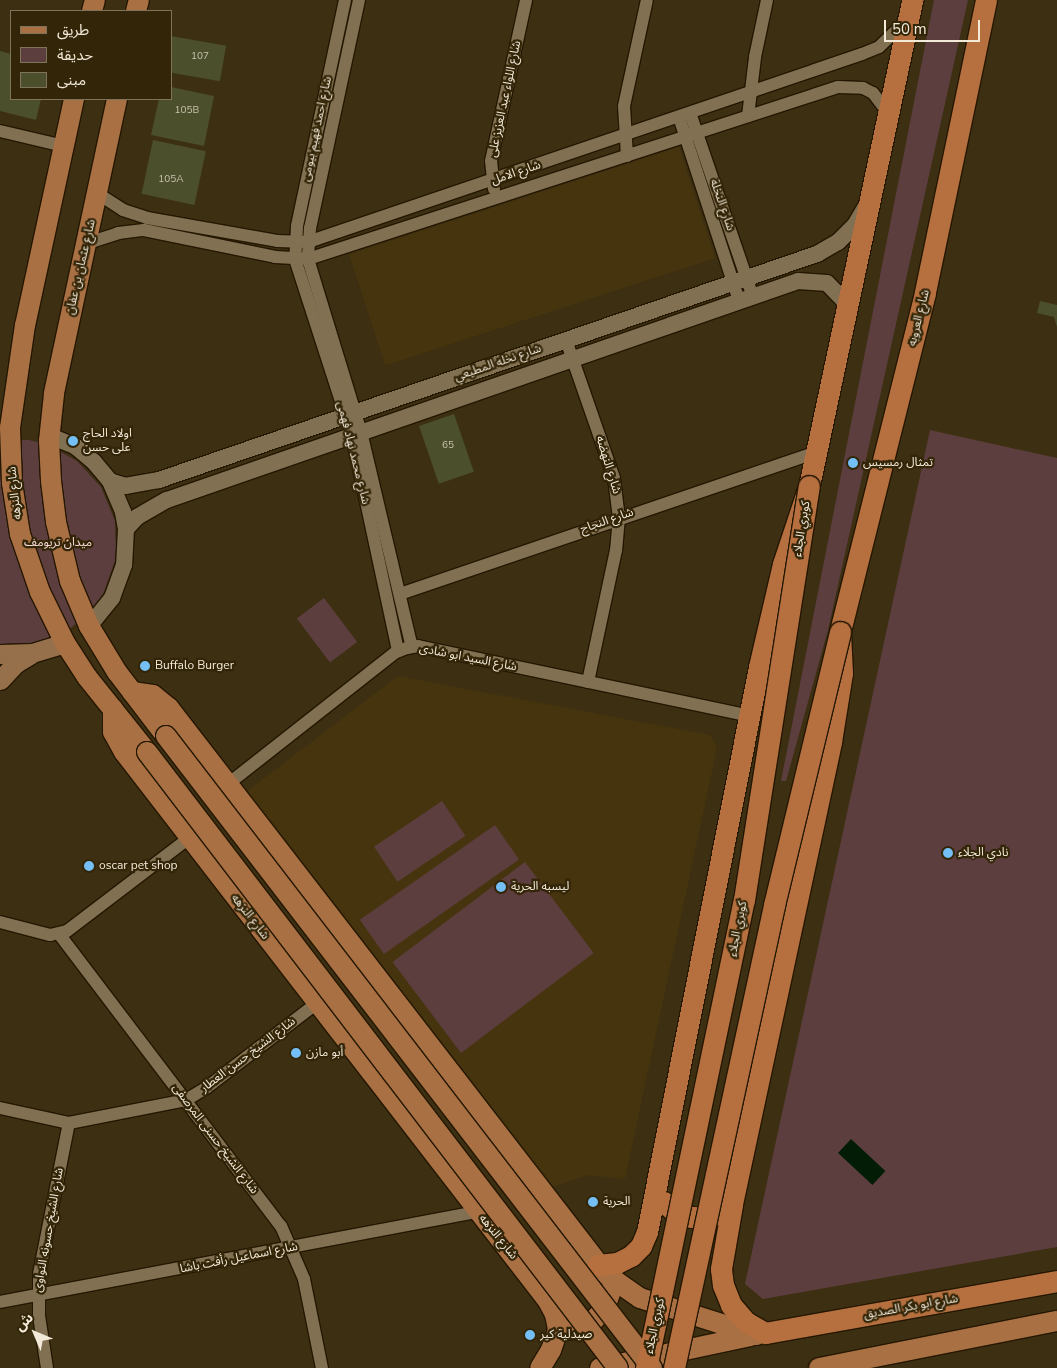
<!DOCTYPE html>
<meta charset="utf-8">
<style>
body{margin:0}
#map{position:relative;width:1057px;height:1368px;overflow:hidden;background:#3d2f12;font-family:"Nunito Sans","Noto Sans Arabic",sans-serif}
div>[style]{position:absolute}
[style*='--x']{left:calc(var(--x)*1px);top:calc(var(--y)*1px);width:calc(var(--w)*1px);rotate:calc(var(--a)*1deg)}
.built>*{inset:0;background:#45340d;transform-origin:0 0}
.green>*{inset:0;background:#5d3e3e;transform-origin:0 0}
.water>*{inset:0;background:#031c06;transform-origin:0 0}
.building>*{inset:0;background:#4b4f2c;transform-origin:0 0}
.roads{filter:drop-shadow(1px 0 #241700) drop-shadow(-1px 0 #241700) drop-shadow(0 1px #241700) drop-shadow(0 -1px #241700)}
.minor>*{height:12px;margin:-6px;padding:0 6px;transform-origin:6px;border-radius:6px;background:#817052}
.tertiary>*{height:16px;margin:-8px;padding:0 8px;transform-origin:8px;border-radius:8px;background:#817052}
.secondary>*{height:19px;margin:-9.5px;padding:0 9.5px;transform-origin:9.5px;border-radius:9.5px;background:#95704b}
.primary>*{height:20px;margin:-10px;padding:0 10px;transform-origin:10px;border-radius:10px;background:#a97044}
.trunk>*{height:21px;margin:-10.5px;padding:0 10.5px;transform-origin:10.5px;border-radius:10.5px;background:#b6703f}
.bridges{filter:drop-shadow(1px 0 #241700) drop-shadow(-1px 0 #241700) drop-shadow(0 1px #241700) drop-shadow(0 -1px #241700)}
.primary-bridge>*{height:20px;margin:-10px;padding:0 10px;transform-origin:10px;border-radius:10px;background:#a97044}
.trunk-bridge>*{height:21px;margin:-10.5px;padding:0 10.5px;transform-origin:10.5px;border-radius:10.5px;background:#b6703f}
.dots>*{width:14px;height:14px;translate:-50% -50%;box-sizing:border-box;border:2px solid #332507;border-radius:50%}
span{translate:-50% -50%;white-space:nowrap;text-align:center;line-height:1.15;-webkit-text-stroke:4.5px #332507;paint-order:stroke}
.number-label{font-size:10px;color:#c8c2ae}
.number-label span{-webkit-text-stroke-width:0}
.street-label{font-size:12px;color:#f2e9d9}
.poi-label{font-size:12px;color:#f2e9d9}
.left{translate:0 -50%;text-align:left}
.park-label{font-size:12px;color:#f9dad9}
.legend{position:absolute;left:10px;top:10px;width:162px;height:90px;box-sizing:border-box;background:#332507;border:1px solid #7f735b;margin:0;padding:6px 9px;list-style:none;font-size:15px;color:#f2e9d9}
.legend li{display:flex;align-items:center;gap:10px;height:25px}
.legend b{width:25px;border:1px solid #7f735b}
.north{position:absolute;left:10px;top:1308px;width:50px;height:50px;-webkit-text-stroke:4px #332507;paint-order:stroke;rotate:315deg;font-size:14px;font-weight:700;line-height:20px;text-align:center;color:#f2e9d9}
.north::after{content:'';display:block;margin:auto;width:18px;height:22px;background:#f2e9d9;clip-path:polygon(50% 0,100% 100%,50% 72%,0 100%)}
.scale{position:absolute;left:884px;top:20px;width:96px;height:22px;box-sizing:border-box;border:2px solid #f2e9d9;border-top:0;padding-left:6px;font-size:15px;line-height:18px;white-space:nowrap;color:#f2e9d9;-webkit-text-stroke:4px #332507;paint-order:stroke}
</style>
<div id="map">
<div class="built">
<i style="left:679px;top:147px;width:117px;height:347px;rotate:72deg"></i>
<i style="clip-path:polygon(398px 676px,710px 735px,717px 748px,625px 1179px,589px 1175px,552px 1187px,242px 795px)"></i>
</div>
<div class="green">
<i style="clip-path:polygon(934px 0,968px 0,828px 630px,786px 781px,781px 781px)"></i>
<i style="clip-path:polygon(930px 430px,1057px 458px,1057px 1247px,763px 1299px,745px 1284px)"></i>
<i style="clip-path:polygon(0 440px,29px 440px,46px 444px,77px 461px,101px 487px,115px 521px,116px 557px,104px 592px,94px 608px,66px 632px,32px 645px,0 646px)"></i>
<i style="left:324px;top:598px;width:55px;height:34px;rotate:53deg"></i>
<i style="left:442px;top:801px;width:42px;height:82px;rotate:56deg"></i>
<i style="left:495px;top:825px;width:42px;height:165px;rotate:55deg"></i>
<i style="left:525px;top:862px;width:114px;height:166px;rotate:53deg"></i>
</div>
<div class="water">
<i style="left:851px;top:1139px;width:47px;height:19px;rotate:43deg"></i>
</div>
<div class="building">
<i style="left:171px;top:36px;width:56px;height:36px;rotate:10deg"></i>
<i style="clip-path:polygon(0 51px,11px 54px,11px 99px,41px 99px,36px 120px,0 111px)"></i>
<i style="clip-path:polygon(171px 87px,214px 96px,204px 146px,151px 135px,159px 99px,171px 99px)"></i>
<i style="left:153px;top:140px;width:54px;height:55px;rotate:12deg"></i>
<i style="clip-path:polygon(1040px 301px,1057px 305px,1057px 327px,1054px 317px,1037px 313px)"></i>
<i style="left:454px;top:414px;width:61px;height:37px;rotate:71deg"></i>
</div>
<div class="roads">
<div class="minor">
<i style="--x:345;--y:0;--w:231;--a:102"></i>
<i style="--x:297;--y:226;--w:33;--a:93"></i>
<i style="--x:295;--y:259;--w:186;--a:72.1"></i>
<i style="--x:352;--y:436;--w:220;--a:77.9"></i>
<i style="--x:359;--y:0;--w:233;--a:102.1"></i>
<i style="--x:310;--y:228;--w:31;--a:94"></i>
<i style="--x:308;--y:259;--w:181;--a:73"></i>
<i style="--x:361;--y:432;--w:221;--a:76.7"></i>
<i style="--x:690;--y:113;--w:194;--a:71.1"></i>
<i style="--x:748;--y:116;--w:59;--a:-83.2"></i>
<i style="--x:755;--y:57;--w:58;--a:-78.1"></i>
<i style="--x:679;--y:117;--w:194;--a:71.9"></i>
<i style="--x:0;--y:131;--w:66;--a:13.2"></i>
<i style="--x:627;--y:156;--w:50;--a:-93.4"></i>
<i style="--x:624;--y:106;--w:108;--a:-77.8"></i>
<i style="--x:494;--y:189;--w:28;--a:-96"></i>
<i style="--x:491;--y:161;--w:165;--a:-77.7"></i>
<i style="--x:97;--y:193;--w:31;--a:33"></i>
<i style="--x:123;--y:210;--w:25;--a:18"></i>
<i style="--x:147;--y:218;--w:132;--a:10"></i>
<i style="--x:277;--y:241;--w:31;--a:2"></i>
<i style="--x:308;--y:242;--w:585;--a:-18.74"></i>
<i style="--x:862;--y:54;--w:18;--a:-22"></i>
<i style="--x:879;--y:47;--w:33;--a:-44"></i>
<i style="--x:85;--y:244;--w:35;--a:-18"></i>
<i style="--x:118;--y:233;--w:26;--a:-7"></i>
<i style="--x:144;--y:230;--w:134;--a:11.6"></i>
<i style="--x:275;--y:257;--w:33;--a:3"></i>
<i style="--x:308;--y:259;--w:557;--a:-17.98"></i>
<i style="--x:838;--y:87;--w:25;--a:2"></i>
<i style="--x:863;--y:88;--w:11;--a:27"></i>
<i style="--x:873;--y:93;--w:25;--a:53"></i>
<i style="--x:566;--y:340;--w:146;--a:70.8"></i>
<i style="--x:614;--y:478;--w:39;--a:83"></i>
<i style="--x:619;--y:517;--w:33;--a:95"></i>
<i style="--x:616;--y:550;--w:135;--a:102"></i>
<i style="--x:400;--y:594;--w:440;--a:-18.8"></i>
<i style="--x:228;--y:784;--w:214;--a:-38.2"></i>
<i style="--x:396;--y:652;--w:12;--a:-20"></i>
<i style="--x:407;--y:648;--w:11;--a:-10"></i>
<i style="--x:418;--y:646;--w:338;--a:11.9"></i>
<i style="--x:0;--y:922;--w:52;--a:14.6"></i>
<i style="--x:50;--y:935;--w:17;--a:-13"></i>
<i style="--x:67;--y:931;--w:153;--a:-37.3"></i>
<i style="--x:59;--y:934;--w:367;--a:52.8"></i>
<i style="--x:281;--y:1226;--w:58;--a:66.5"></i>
<i style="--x:304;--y:1279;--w:91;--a:78.6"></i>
<i style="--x:0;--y:1108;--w:71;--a:12.3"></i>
<i style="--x:69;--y:1123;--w:119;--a:-11.1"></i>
<i style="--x:186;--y:1100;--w:23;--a:-31"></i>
<i style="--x:206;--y:1088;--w:140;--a:-37.4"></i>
<i style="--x:0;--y:1302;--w:486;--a:-10.7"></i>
<i style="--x:47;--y:1368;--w:53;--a:-98.7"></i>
<i style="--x:39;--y:1316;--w:42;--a:-90"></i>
<i style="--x:39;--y:1274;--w:154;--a:-78.8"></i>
</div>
<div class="tertiary">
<i style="--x:50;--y:436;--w:27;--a:22"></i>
<i style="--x:75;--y:446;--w:25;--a:40"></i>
<i style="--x:94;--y:462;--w:25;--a:50"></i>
<i style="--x:110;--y:481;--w:34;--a:67"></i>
<i style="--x:123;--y:512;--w:17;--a:80"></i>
<i style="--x:126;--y:529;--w:36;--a:93"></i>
<i style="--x:124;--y:565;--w:35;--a:110"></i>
<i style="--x:112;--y:598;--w:36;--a:129"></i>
<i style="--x:110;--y:481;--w:16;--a:18"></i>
<i style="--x:125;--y:486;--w:35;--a:-10"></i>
<i style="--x:159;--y:480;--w:696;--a:-18.96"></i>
<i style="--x:817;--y:254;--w:24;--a:-30"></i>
<i style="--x:838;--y:242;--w:24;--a:-45"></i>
<i style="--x:855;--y:225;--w:20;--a:-60"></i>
<i style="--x:126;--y:529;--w:16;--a:-47"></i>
<i style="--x:137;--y:517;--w:34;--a:-30"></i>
<i style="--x:167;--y:500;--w:668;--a:-19.14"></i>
<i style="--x:798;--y:281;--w:29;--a:4"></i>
<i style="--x:827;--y:283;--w:29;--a:46"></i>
</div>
<div class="secondary">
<i style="--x:0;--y:654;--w:32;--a:-2"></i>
<i style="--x:32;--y:653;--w:34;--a:-17"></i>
<i style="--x:0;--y:680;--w:23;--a:-47"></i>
<i style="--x:16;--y:663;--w:17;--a:-31"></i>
</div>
<div class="primary">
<i style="--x:92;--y:11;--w:11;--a:-75"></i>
<i style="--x:136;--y:11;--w:11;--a:-75"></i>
<i style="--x:74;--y:99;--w:231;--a:102.2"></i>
<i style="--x:25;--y:325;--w:104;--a:98.3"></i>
<i style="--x:10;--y:428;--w:55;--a:87.9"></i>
<i style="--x:12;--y:483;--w:52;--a:81.1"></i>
<i style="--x:20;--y:534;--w:61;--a:71"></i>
<i style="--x:40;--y:592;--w:57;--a:63.9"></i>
<i style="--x:65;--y:643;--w:40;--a:57.1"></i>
<i style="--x:87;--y:677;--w:96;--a:51.3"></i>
<i style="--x:117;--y:99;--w:302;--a:102.1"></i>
<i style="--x:54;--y:394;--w:47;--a:96.1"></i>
<i style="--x:49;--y:441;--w:40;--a:87.1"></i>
<i style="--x:51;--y:481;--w:41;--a:83"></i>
<i style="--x:56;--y:522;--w:61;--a:76.7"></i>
<i style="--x:70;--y:581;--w:49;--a:67.1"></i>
<i style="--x:89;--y:626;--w:54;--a:58.7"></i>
<i style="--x:117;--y:672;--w:81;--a:52.6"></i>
<i style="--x:132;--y:692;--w:21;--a:8"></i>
<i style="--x:153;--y:695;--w:21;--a:39"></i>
<i style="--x:169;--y:708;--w:716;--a:52.31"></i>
<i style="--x:607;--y:1275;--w:40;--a:34.9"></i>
<i style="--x:640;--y:1298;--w:122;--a:17.7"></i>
<i style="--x:113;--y:709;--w:23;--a:90"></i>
<i style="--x:113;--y:732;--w:23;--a:61"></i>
<i style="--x:124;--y:752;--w:694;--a:52.32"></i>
<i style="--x:548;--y:1301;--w:15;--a:62"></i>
<i style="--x:555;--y:1314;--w:16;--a:79"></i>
<i style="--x:558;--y:1330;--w:21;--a:109"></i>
<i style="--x:551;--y:1350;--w:21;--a:121"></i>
<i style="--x:558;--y:1330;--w:19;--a:-3"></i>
<i style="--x:577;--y:1329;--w:18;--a:-27"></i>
<i style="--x:593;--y:1321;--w:18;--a:-47"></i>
<i style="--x:605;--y:1308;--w:28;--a:-71"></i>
<i style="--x:600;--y:1368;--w:154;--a:-12"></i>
<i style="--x:819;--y:1368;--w:243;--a:-11.2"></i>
</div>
<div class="trunk">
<i style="--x:986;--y:0;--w:299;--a:101.8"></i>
<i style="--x:925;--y:293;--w:349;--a:104.1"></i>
<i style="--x:840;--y:632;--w:41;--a:87.2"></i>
<i style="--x:842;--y:673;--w:70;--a:99.1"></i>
<i style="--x:831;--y:742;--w:473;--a:102.1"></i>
<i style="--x:732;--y:1205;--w:65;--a:99.8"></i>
<i style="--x:721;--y:1269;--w:16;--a:83"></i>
<i style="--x:723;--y:1285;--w:22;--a:68"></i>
<i style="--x:731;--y:1305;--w:23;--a:49"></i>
<i style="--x:746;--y:1322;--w:22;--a:30"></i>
<i style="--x:765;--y:1333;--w:297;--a:-10.1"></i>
<i style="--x:664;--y:1202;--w:13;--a:42"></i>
<i style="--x:674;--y:1211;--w:18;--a:19"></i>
<i style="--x:691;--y:1217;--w:17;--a:0"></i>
<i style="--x:708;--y:1217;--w:16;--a:-18"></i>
<i style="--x:598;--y:1265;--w:19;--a:-6"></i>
<i style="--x:617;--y:1263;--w:16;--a:-27"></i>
<i style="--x:631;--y:1256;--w:14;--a:-45"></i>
<i style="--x:641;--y:1246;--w:15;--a:-67"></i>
<i style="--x:647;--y:1232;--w:576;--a:-78.79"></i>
<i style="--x:759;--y:667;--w:106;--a:-76.9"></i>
<i style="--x:783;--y:564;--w:82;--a:-71.6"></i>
<i style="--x:809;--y:486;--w:497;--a:-78"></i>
</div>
</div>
<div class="bridges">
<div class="primary-bridge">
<i style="--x:166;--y:736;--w:797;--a:52.44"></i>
<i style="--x:147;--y:752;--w:775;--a:52.6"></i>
</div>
<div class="trunk-bridge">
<i style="--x:646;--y:1368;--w:478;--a:-78.2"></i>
<i style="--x:744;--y:900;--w:419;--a:-81.1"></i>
<i style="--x:674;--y:1368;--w:474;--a:-77.8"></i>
<i style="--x:774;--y:905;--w:281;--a:-76.4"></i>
</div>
</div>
<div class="dots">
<i style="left:73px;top:441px;background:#74c0f6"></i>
<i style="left:853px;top:463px;background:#74c0f6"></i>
<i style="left:145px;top:666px;background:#74c0f6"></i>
<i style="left:948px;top:853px;background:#74c0f6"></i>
<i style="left:89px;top:866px;background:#74c0f6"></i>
<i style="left:501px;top:887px;background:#74c0f6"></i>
<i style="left:296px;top:1053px;background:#74c0f6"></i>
<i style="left:593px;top:1202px;background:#74c0f6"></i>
<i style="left:530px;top:1335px;background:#74c0f6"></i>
</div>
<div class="number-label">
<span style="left:200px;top:57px">107</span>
<span style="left:187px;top:111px">105B</span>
<span style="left:171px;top:180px">105A</span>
<span style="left:448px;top:446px">65</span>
</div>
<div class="street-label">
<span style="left:505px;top:99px;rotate:-78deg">شارع اللواء عبد العزيز على</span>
<span style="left:317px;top:129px;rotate:-78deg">شارع احمد فهيم بيومى</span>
<span style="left:516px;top:173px;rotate:-19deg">شارع الامل</span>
<span style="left:722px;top:205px;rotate:71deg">شارع النخلة</span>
<span style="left:81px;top:267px;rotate:-77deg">شارع عثمان بن عفان</span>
<span style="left:919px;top:318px;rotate:-76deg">شارع العروبه</span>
<span style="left:498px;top:363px;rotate:-19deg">شارع نخله المطيعي</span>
<span style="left:353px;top:453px;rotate:76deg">شارع محمد نهاد فهمى</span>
<span style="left:608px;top:465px;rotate:73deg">شارع النهضه</span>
<span style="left:15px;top:493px;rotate:-96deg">شارع النزهه</span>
<span style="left:607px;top:521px;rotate:-19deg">شارع النجاح</span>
<span style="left:802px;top:529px;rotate:-81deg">كوبري الجلاء</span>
<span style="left:468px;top:658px;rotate:11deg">شارع السيد ابو شادى</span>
<span style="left:250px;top:917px;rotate:52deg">شارع النزهه</span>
<span style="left:738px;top:929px;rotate:-79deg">كوبري الجلاء</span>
<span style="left:248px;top:1055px;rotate:-37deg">شارع الشيخ حسن العطار</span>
<span style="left:215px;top:1139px;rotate:53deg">شارع الشيخ حسنى المرصفى</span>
<span style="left:49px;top:1230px;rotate:-80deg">شارع الشيخ حسونه النواوى</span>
<span style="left:498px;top:1237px;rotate:51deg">شارع النزهه</span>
<span style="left:239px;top:1258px;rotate:-11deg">شارع اسماعيل رأفت باشا</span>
<span style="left:911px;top:1307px;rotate:-10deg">شارع ابو بكر الصديق</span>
<span style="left:655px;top:1326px;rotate:-78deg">كوبري الجلاء</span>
</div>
<div class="poi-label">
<span class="left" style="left:83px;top:441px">اولاد الحاج<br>على حسن</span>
<span class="left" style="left:863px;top:463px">تمثال رمسيس</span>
<span class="left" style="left:155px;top:666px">Buffalo Burger</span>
<span class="left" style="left:958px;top:853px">نادي الجلاء</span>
<span class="left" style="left:99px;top:866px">oscar pet shop</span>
<span class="left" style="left:511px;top:887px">ليسبه الحرية</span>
<span class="left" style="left:306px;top:1053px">أبو مازن</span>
<span class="left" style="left:603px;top:1202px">الحرية</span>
<span class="left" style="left:540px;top:1335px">صيدلية كير</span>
</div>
<div class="park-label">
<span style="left:58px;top:543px">ميدان تريومف</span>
</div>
<ul class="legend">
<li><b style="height:6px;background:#a97044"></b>طريق</li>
<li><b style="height:14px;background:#5d3e3e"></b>حديقة</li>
<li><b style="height:14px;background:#4b4f2c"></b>مبنى</li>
</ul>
<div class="north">ش</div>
<div class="scale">50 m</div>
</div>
